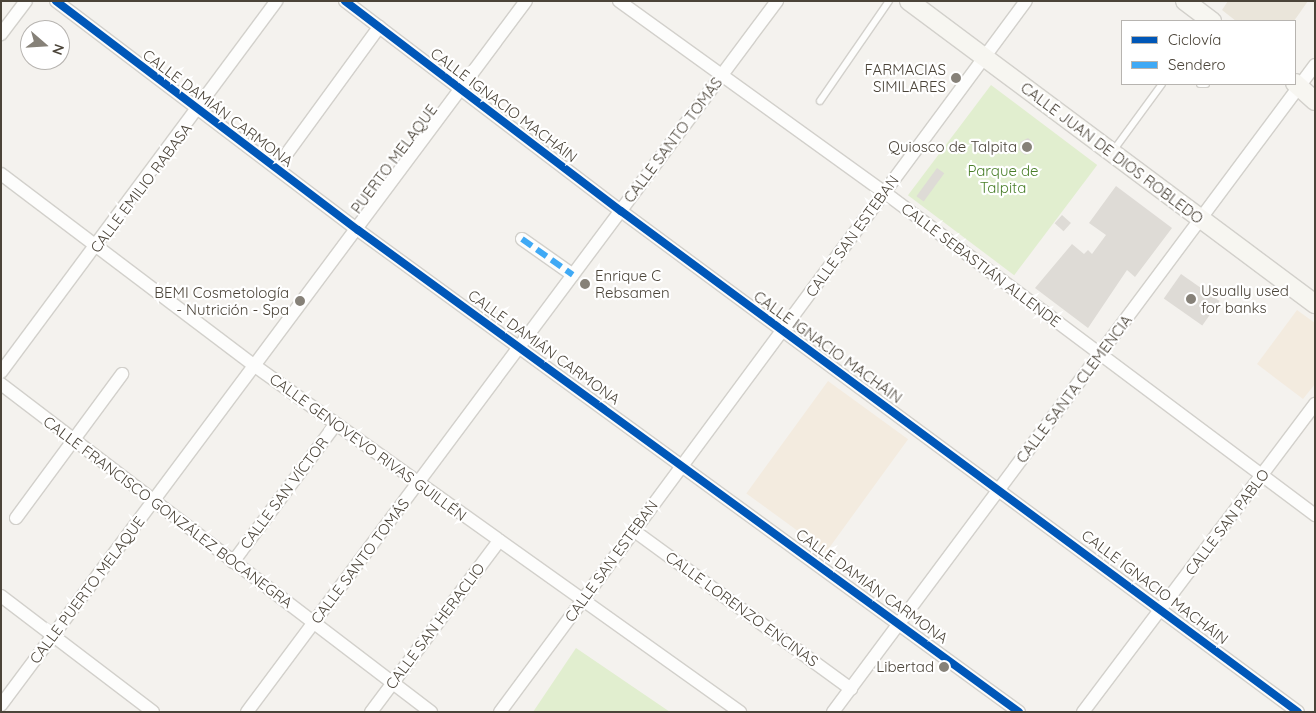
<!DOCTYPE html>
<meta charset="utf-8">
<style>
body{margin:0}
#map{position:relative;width:1316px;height:713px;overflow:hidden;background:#f4f2ee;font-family:Quicksand,sans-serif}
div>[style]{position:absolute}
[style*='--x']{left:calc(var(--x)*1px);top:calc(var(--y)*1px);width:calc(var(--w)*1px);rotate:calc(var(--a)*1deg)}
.commercial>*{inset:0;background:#f3ebdf;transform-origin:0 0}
.education>*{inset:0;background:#eae5da}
.green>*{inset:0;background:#e1eecf;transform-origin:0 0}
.building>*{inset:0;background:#dedbd6;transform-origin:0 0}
.roads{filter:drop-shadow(1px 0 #d2d0cb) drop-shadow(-1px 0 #d2d0cb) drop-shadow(0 1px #d2d0cb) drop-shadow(0 -1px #d2d0cb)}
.lane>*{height:6px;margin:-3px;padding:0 3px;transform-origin:3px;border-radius:3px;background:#fdfdfc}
.street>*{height:12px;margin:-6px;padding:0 6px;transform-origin:6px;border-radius:6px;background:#fdfdfc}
.secondary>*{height:18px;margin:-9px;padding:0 9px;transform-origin:9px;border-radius:9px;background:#f7f6f1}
.quiet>*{height:6px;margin-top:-3px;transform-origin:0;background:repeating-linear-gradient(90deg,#3fa9f5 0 12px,transparent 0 18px)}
.cycleway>*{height:8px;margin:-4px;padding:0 4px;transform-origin:4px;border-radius:4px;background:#0057b8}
.dots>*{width:14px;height:14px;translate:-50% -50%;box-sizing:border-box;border:2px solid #fff;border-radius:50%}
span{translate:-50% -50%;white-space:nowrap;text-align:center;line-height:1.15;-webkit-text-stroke:4.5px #fff;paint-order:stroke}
.poi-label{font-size:15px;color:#4b4439}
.right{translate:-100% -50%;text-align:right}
.left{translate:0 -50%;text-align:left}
.street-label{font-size:15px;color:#4b4439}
.park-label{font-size:15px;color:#4a7f2a}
.frame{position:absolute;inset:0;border:2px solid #4b4439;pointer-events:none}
.legend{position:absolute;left:1121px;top:20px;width:175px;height:65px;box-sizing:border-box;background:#fff;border:1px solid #b7b4b0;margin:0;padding:6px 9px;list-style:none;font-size:15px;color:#4b4439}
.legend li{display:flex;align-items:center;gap:10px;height:25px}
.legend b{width:25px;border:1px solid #b7b4b0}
.north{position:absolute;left:20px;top:20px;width:50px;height:50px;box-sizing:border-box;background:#fff;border:1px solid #b7b4b0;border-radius:50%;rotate:109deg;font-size:14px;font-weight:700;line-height:20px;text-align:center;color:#4b4439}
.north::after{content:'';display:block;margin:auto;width:18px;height:22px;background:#868178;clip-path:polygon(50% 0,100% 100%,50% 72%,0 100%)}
</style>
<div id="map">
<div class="commercial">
<i style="clip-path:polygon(1297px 310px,1315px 323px,1315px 384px,1303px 399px,1257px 364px)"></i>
<i style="left:828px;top:381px;width:99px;height:139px;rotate:36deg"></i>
</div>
<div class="education">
<i style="clip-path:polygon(1228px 1px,1308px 1px,1294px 21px,1236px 21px,1222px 10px)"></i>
</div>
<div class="green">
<i style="left:991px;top:85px;width:133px;height:138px;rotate:37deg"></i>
<i style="clip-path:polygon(576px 648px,670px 712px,533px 712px)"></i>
</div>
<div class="building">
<i style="clip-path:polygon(1028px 138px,1034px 143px,1033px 152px,1025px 155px,1019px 150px,1020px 142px)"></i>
<i style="left:937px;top:168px;width:9px;height:35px;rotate:36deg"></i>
<i style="clip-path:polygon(1116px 186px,1172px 228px,1135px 277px,1127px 270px,1088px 328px,1035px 288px,1072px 244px,1084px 254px,1088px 250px,1092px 254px,1106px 235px,1089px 223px)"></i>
<i style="left:1062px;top:215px;width:12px;height:11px;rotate:42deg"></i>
<i style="left:1181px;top:274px;width:47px;height:30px;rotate:35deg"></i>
</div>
<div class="roads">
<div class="lane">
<i style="--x:1200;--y:84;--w:6;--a:0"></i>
<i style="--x:820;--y:101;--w:121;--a:-55.4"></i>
<i style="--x:1113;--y:151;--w:83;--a:-53.8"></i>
</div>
<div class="street">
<i style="--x:56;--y:1;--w:379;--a:37.2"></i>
<i style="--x:358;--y:230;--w:818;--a:36.1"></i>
<i style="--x:345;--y:1;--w:347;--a:37.3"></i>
<i style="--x:621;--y:211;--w:842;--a:36.5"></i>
<i style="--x:619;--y:1;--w:327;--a:35.8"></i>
<i style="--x:884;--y:192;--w:539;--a:36.85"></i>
<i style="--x:1;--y:34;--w:41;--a:-52.9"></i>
<i style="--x:288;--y:152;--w:155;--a:-53.9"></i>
<i style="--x:1;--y:174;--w:318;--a:37.1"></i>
<i style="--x:255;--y:366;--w:596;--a:35.5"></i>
<i style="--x:522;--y:239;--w:62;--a:35.2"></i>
<i style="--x:1;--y:372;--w:462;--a:-53.4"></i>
<i style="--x:1;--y:384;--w:541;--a:37.34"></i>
<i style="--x:16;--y:518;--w:179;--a:-53.6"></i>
<i style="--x:633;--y:530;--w:270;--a:36.1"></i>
<i style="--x:233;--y:562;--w:172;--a:-53.3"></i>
<i style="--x:1;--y:596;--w:191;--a:37.3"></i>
<i style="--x:1;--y:705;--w:878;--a:-53.29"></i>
<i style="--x:247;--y:712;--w:887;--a:-53.3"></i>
<i style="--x:371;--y:712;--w:214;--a:-53.2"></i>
<i style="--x:500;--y:712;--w:884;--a:-53.51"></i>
<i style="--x:833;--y:712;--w:807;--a:-53.31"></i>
<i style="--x:1083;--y:712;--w:386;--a:-53"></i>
</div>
<div class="secondary">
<i style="--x:909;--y:1;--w:507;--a:36.73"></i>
<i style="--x:1185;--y:1;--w:34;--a:37"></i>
<i style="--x:1295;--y:83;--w:27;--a:42"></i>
</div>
</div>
<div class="quiet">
<i style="--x:522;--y:239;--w:62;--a:35.2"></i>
</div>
<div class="cycleway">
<i style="--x:56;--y:1;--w:379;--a:37.2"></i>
<i style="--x:358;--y:230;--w:818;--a:36.1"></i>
<i style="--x:345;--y:1;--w:347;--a:37.3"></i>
<i style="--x:621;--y:211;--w:842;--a:36.5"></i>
</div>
<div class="dots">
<i style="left:956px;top:78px;background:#868178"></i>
<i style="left:1027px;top:147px;background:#868178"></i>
<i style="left:585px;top:284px;background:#868178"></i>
<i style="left:1191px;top:299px;background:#868178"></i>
<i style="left:300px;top:301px;background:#868178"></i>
<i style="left:944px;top:667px;background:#868178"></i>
</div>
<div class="poi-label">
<span class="right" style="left:946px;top:78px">FARMACIAS<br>SIMILARES</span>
<span class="right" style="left:1017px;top:147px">Quiosco de Talpita</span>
<span class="left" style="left:595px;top:284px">Enrique C<br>Rebsamen</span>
<span class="left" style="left:1201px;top:299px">Usually used<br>for banks</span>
<span class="right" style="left:289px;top:301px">BEMI Cosmetología<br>- Nutrición - Spa</span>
<span class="right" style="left:934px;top:667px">Libertad</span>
</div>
<div class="street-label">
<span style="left:504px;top:105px;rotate:37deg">CALLE IGNACIO MACHÁIN</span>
<span style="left:218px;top:108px;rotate:37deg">CALLE DAMIÁN CARMONA</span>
<span style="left:673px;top:140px;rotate:-53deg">CALLE SANTO TOMÁS</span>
<span style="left:1112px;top:153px;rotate:37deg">CALLE JUAN DE DIOS ROBLEDO</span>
<span style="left:394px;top:159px;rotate:-53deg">PUERTO MELAQUE</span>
<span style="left:141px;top:188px;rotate:-53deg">CALLE EMILIO RABASA</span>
<span style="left:852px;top:236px;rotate:-54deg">CALLE SAN ESTEBAN</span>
<span style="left:981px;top:265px;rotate:37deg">CALLE SEBASTIÁN ALLENDE</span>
<span style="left:544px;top:347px;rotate:36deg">CALLE DAMIÁN CARMONA</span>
<span style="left:828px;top:347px;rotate:36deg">CALLE IGNACIO MACHÁIN</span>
<span style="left:1074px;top:389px;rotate:-53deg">CALLE SANTA CLEMENCIA</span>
<span style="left:368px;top:447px;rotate:36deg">CALLE GENOVEVO RIVAS GUILLÉN</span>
<span style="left:284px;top:493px;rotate:-53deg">CALLE SAN VÍCTOR</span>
<span style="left:168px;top:512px;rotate:37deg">CALLE FRANCISCO GONZÁLEZ BOCANEGRA</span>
<span style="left:1227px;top:522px;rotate:-53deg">CALLE SAN PABLO</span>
<span style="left:360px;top:561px;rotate:-53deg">CALLE SANTO TOMÁS</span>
<span style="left:611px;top:561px;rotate:-54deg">CALLE SAN ESTEBAN</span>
<span style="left:872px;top:586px;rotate:36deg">CALLE DAMIÁN CARMONA</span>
<span style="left:1155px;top:587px;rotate:37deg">CALLE IGNACIO MACHÁIN</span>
<span style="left:87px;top:590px;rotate:-53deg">CALLE PUERTO MELAQUE</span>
<span style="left:742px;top:609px;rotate:36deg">CALLE LORENZO ENCINAS</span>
<span style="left:435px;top:626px;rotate:-53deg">CALLE SAN HERACLIO</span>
</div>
<div class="park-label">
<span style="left:1003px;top:179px">Parque de<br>Talpita</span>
</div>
<div class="frame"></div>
<ul class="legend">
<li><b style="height:6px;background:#0057b8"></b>Ciclovía</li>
<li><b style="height:6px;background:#3fa9f5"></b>Sendero</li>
</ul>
<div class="north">N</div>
</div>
